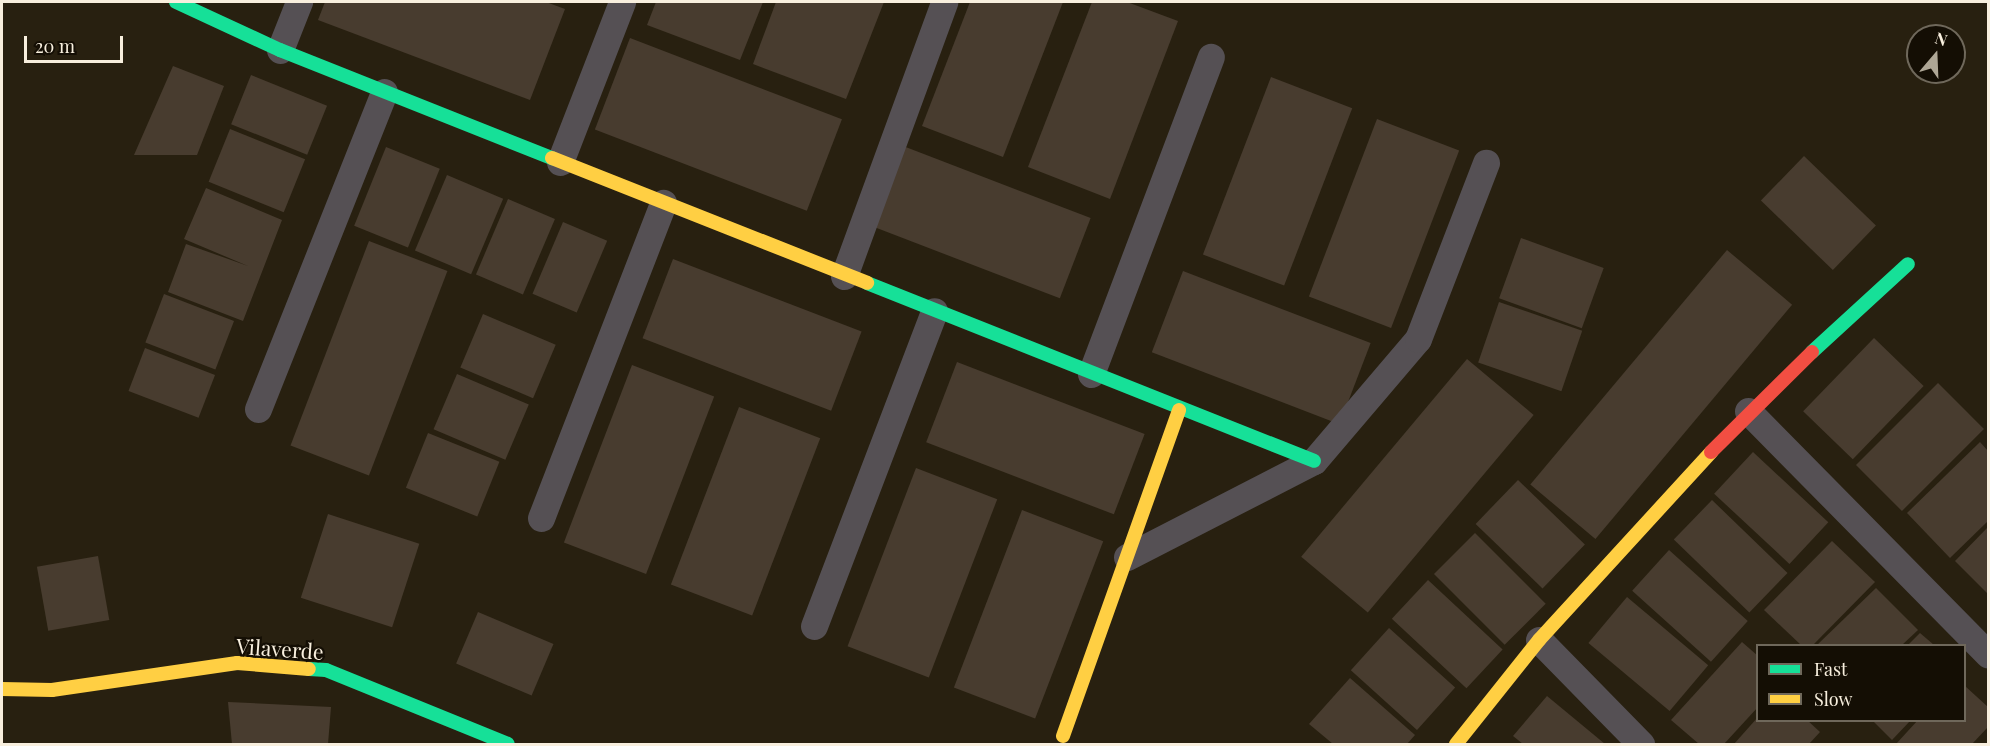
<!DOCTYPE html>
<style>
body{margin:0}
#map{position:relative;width:1990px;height:746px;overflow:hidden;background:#282010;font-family:"Playfair Display",serif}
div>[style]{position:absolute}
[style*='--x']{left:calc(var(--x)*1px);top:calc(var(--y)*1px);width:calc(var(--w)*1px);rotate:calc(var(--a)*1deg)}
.building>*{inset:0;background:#483c2f;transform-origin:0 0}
.street>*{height:27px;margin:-13.5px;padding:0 13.5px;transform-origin:13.5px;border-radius:13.5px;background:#555054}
.fast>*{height:14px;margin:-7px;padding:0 7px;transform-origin:7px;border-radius:7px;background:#16e098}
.slow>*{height:14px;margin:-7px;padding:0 7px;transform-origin:7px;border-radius:7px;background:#ffcf43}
.jam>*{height:14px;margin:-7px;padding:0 7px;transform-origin:7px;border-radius:7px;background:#f24e42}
span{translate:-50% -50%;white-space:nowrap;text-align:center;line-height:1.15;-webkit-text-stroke:4.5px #140e04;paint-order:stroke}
.street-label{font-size:21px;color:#f8efde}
.frame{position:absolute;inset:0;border:3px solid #f8efde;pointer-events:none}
.legend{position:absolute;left:1756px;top:644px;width:210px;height:78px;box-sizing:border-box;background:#140e04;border:2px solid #6f685b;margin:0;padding:8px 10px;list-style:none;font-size:18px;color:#f8efde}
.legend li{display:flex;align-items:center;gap:12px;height:30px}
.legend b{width:30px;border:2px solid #6f685b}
.north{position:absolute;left:1906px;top:24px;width:60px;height:60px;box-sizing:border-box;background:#140e04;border:2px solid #6f685b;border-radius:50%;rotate:19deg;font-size:16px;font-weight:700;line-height:24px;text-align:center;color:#f8efde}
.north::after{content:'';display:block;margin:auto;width:21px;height:27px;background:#afa796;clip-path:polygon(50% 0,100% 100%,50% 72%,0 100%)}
.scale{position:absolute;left:24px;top:36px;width:99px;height:27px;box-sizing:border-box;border:3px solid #f8efde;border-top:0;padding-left:8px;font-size:18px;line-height:21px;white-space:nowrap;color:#f8efde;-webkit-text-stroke:4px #140e04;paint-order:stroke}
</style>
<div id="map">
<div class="building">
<i style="clip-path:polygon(325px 2px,546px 2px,565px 9px,530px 100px,318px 20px)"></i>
<i style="clip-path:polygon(656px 2px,763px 2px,740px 60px,647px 25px)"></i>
<i style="clip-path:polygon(776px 2px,884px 2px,846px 99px,753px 64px)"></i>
<i style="clip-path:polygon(970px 2px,1063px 2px,1003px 157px,922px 126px)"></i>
<i style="clip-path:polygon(1092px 2px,1127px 2px,1178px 21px,1110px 199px,1028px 167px)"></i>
<i style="left:630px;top:38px;width:227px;height:98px;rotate:21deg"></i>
<i style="clip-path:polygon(173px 66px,224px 86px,197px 155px,134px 155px)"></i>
<i style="left:251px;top:75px;width:82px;height:53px;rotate:22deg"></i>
<i style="left:1271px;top:77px;width:87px;height:190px;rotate:21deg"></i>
<i style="left:1377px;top:119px;width:88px;height:190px;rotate:21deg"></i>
<i style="left:230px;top:129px;width:81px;height:57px;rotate:22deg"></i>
<i style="left:903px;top:146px;width:201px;height:86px;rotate:21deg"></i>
<i style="left:386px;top:147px;width:58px;height:85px;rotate:22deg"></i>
<i style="left:1804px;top:156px;width:100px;height:62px;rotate:44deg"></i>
<i style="left:447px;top:175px;width:61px;height:82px;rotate:23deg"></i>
<i style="clip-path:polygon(206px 188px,282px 220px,243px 321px,168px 292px,186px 244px,248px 266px,184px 239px)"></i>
<i style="left:508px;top:199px;width:51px;height:82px;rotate:23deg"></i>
<i style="left:563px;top:222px;width:48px;height:78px;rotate:23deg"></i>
<i style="left:1521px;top:238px;width:88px;height:64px;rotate:20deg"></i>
<i style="left:369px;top:241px;width:84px;height:219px;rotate:21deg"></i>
<i style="left:1727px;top:250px;width:85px;height:306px;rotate:40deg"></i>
<i style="left:673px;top:259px;width:202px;height:85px;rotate:21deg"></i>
<i style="left:1183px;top:271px;width:201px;height:87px;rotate:21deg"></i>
<i style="left:164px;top:294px;width:75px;height:52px;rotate:21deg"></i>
<i style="left:1499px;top:302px;width:88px;height:64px;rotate:19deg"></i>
<i style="left:483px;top:314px;width:79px;height:58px;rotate:23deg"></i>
<i style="left:1874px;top:338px;width:69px;height:102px;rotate:44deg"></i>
<i style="left:145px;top:348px;width:75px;height:46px;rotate:21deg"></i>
<i style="left:1467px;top:359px;width:87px;height:258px;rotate:40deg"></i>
<i style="left:957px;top:362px;width:201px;height:86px;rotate:21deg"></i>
<i style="left:632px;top:365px;width:88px;height:190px;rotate:21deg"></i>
<i style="left:457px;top:374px;width:78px;height:60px;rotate:23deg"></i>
<i style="left:1938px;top:383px;width:65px;height:116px;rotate:45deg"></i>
<i style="left:739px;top:407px;width:87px;height:190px;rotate:21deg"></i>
<i style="left:428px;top:433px;width:77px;height:59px;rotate:22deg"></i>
<i style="clip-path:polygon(1980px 442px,1988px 451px,1988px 521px,1950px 558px,1907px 513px)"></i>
<i style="left:1753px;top:452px;width:103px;height:57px;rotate:43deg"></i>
<i style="left:916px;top:468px;width:87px;height:191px;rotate:21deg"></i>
<i style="left:1518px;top:480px;width:93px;height:61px;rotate:44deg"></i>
<i style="left:1712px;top:500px;width:105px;height:55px;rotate:44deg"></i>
<i style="left:1022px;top:510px;width:87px;height:190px;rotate:21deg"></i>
<i style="left:328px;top:514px;width:96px;height:88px;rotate:18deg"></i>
<i style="clip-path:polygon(1988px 527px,1988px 594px,1955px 561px)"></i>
<i style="left:1475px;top:533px;width:100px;height:58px;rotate:45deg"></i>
<i style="clip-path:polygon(1832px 541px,1875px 582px,1813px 645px,1801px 645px,1764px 610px)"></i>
<i style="left:1669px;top:550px;width:106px;height:55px;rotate:42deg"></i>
<i style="left:98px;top:556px;width:65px;height:62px;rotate:80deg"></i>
<i style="left:1428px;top:580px;width:102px;height:53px;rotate:43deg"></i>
<i style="clip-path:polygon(1876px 588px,1918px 630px,1902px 645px,1817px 645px)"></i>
<i style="left:1627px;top:597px;width:106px;height:60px;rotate:40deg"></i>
<i style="left:478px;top:612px;width:82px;height:56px;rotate:23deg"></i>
<i style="left:1389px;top:628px;width:89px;height:57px;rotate:42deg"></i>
<i style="clip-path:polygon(1920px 633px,1934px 645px,1908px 645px)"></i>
<i style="clip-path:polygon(1742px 642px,1758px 656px,1758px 707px,1724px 744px,1699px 744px,1671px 720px)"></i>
<i style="clip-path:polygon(1350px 678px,1415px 735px,1407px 744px,1333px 744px,1309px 724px)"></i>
<i style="clip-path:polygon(1965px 686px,1988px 707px,1988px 727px,1972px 744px,1896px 744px,1918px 720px,1964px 720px)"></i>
<i style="clip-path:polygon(1547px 696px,1605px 744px,1523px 744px,1513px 736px)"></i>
<i style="clip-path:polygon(228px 702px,331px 707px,328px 744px,232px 744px)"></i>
<i style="clip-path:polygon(1758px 717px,1807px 720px,1820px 732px,1809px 744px,1734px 744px)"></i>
<i style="clip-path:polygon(1872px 720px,1911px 720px,1892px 740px)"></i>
</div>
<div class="street">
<i style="--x:280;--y:50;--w:52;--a:-68.4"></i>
<i style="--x:560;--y:162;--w:172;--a:-68.8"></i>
<i style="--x:844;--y:276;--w:292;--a:-69.9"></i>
<i style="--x:1091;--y:374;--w:339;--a:-69.3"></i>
<i style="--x:258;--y:409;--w:341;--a:-68.3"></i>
<i style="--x:1748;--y:411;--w:342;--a:45.4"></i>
<i style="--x:541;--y:518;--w:338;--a:-68.8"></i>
<i style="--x:1127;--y:557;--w:210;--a:-27.2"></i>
<i style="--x:1314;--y:461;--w:160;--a:-49.6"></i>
<i style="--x:1418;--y:339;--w:189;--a:-68.9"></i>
<i style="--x:814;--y:626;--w:337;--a:-69.1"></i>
<i style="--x:1539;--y:640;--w:146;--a:45.6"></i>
</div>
<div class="fast">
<i style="--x:176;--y:2;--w:115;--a:24.8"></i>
<i style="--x:280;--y:50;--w:293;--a:21.7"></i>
<i style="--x:867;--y:283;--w:481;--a:21.7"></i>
<i style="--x:1812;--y:352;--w:130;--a:-42.5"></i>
<i style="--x:309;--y:669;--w:17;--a:3"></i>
<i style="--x:326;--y:670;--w:196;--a:22.1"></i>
</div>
<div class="slow">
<i style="--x:552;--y:158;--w:339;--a:21.6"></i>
<i style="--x:2;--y:689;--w:50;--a:1.1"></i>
<i style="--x:52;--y:690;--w:187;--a:-8.3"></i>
<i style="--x:237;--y:663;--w:72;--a:4.8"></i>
<i style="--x:1063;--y:736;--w:346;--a:-70.4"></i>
<i style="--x:1456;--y:744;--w:133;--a:-51.4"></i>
<i style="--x:1539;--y:640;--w:255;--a:-47.5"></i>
</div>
<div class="jam">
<i style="--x:1711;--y:452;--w:142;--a:-44.7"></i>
</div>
<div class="street-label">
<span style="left:280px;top:648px;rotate:4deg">Vilaverde</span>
</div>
<div class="frame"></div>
<ul class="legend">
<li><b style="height:8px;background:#16e098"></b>Fast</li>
<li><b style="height:8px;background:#ffcf43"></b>Slow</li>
</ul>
<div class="north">N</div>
<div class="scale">20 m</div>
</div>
